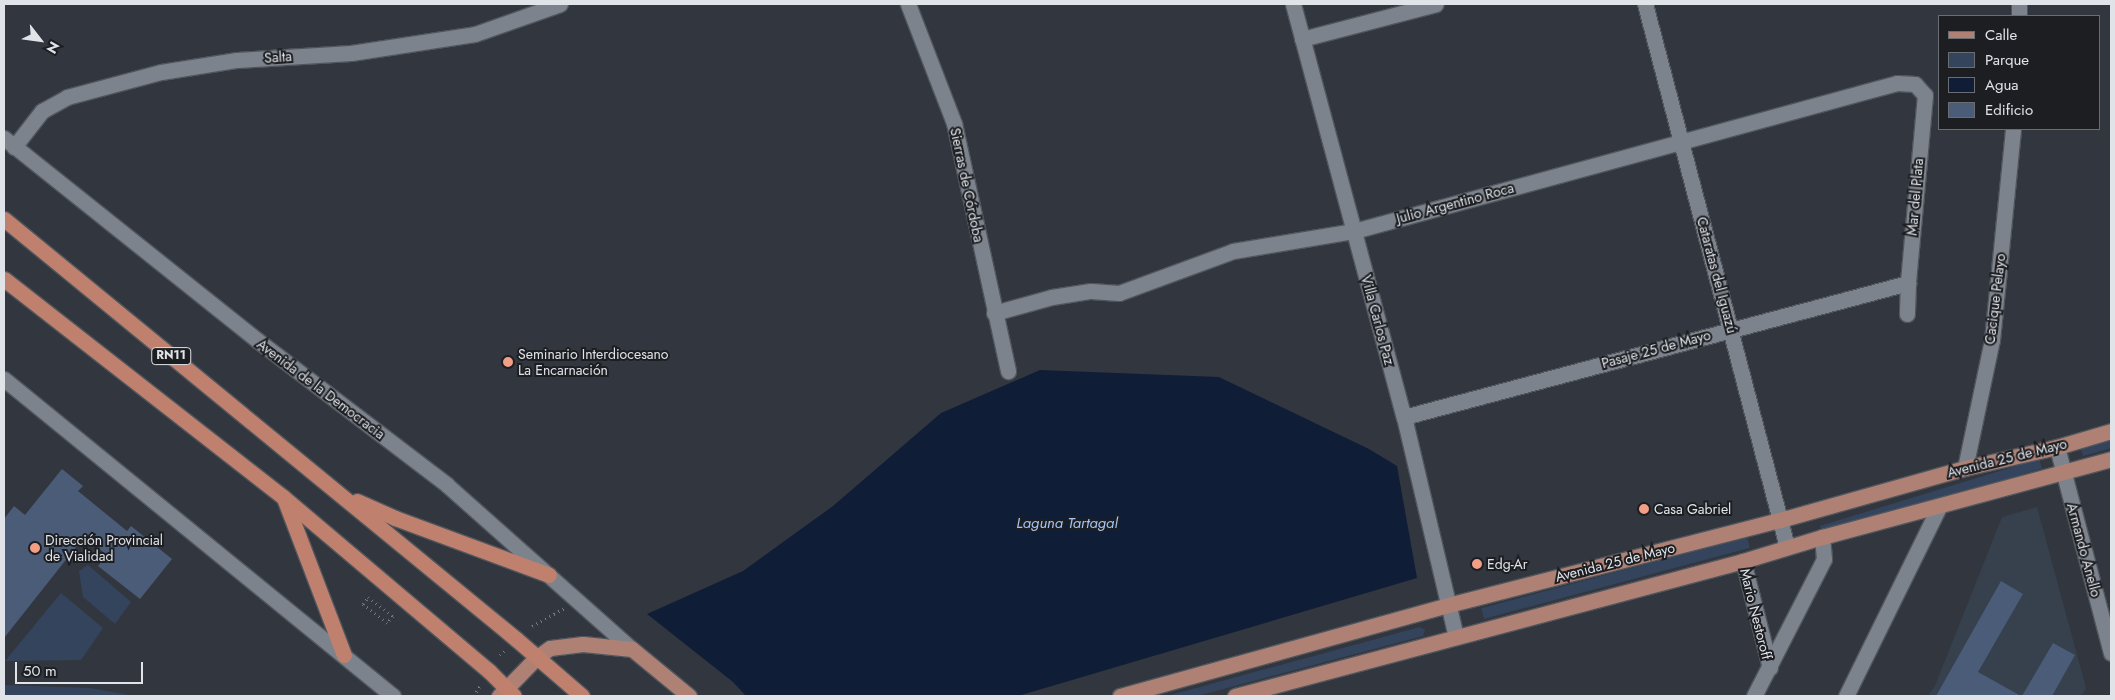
<!DOCTYPE html>
<meta charset="utf-8">
<style>
body{margin:0}
#map{position:relative;width:2115px;height:700px;overflow:hidden;background:#32373f;font-family:Jost,sans-serif}
div>[style]{position:absolute}
[style*='--x']{left:calc(var(--x)*1px);top:calc(var(--y)*1px);width:calc(var(--w)*1px);rotate:calc(var(--a)*1deg)}
.built>*{inset:0;background:#37404d}
.green>*{inset:0;background:#34445c;transform-origin:0 0}
.water>*{inset:0;background:#0f1e36}
.building>*{inset:0;background:#4a5c78}
.path>*{height:3px;margin-top:-1.5px;transform-origin:0;background:repeating-linear-gradient(90deg,#787d84 0 1px,transparent 0 5px)}
.roads{filter:drop-shadow(1px 0 #51565d) drop-shadow(-1px 0 #51565d) drop-shadow(0 1px #51565d) drop-shadow(0 -1px #51565d)}
.minor>*{height:15px;margin:-7.5px;padding:0 7.5px;transform-origin:7.5px;border-radius:7.5px;background:#7d838c}
.tertiary>*{height:15px;margin:-7.5px;padding:0 7.5px;transform-origin:7.5px;border-radius:7.5px;background:#7d838c}
.primary>*{height:15px;margin:-7.5px;padding:0 7.5px;transform-origin:7.5px;border-radius:7.5px;background:#af8175}
.trunk>*{height:15px;margin:-7.5px;padding:0 7.5px;transform-origin:7.5px;border-radius:7.5px;background:#c0806e}
.dots>*{width:14px;height:14px;translate:-50% -50%;box-sizing:border-box;border:2px solid #1c1e22;border-radius:50%}
span{translate:-50% -50%;white-space:nowrap;text-align:center;line-height:1.15;-webkit-text-stroke:4px #1c1e22;paint-order:stroke}
.shield-label span{padding:1px 4px;background:#1c1e22;border:1px solid;border-radius:4px;-webkit-text-stroke-width:0}
.shield-label{font-size:12px;color:#e0e4e9;font-weight:700}
.street-label{font-size:14px;color:#e0e4e9}
.poi-label{font-size:14px;color:#e0e4e9}
.left{translate:0 -50%;text-align:left}
.water-label{font-size:15px;color:#a3c4f7;font-style:italic}
.frame{position:absolute;inset:0;border:5px solid #e0e4e9;pointer-events:none}
.legend{position:absolute;left:1938px;top:15px;width:162px;height:115px;box-sizing:border-box;background:#1c1e22;border:1px solid #6a6d72;margin:0;padding:6px 9px;list-style:none;font-size:15px;color:#e0e4e9}
.legend li{display:flex;align-items:center;gap:10px;height:25px}
.legend b{width:25px;border:1px solid #6a6d72}
.north{position:absolute;left:15px;top:15px;width:50px;height:50px;-webkit-text-stroke:4px #1c1e22;paint-order:stroke;rotate:120deg;font-size:14px;font-weight:700;line-height:20px;text-align:center;color:#e0e4e9}
.north::after{content:'';display:block;margin:auto;width:18px;height:22px;background:#e0e4e9;clip-path:polygon(50% 0,100% 100%,50% 72%,0 100%)}
.scale{position:absolute;left:15px;top:662px;width:128px;height:22px;box-sizing:border-box;border:2px solid #e0e4e9;border-top:0;padding-left:6px;font-size:15px;line-height:18px;white-space:nowrap;color:#e0e4e9;-webkit-text-stroke:4px #1c1e22;paint-order:stroke}
</style>
<div id="map">
<div class="built">
<i style="clip-path:polygon(2037px 507px,2086px 688px,2081px 696px,1928px 696px,1935px 686px,2002px 517px)"></i>
</div>
<div class="green">
<i style="clip-path:polygon(2111px 437px,2111px 448px,2083px 456px,2080px 445px)"></i>
<i style="left:2039px;top:459px;width:10px;height:229px;rotate:73deg"></i>
<i style="left:1747px;top:537px;width:11px;height:275px;rotate:75deg"></i>
<i style="clip-path:polygon(88px 565px,131px 602px,115px 624px,83px 597px,79px 571px)"></i>
<i style="clip-path:polygon(61px 593px,103px 628px,81px 660px,5px 661px)"></i>
<i style="clip-path:polygon(1420px 627px,1425px 630px,1423px 636px,1197px 696px,1167px 696px)"></i>
<i style="clip-path:polygon(4px 685px,90px 688px,134px 696px,4px 696px)"></i>
</div>
<div class="water">
<i style="clip-path:polygon(1040px 370px,1219px 377px,1369px 449px,1397px 466px,1417px 578px,1018px 696px,746px 696px,733px 682px,647px 614px,743px 571px,833px 506px,941px 413px)"></i>
</div>
<div class="building">
<i style="clip-path:polygon(62px 469px,83px 486px,78px 491px,127px 531px,131px 526px,172px 559px,140px 599px,98px 566px,107px 555px,84px 537px,4px 638px,4px 519px,14px 506px,25px 515px)"></i>
<i style="clip-path:polygon(2001px 581px,2023px 594px,1978px 672px,2021px 696px,1936px 696px)"></i>
<i style="clip-path:polygon(2053px 643px,2075px 655px,2052px 696px,2022px 696px)"></i>
</div>
<div class="path">
<i style="--x:368;--y:597;--w:31;--a:37"></i>
<i style="--x:393;--y:616;--w:9;--a:131"></i>
<i style="--x:387;--y:623;--w:31;--a:-142"></i>
<i style="--x:363;--y:604;--w:9;--a:-54"></i>
<i style="--x:532;--y:626;--w:38;--a:-29"></i>
<i style="--x:500;--y:655;--w:7;--a:-45"></i>
<i style="--x:474;--y:696;--w:14;--a:-60"></i>
</div>
<div class="roads">
<div class="minor">
<i style="--x:908;--y:4;--w:128;--a:68.9"></i>
<i style="--x:954;--y:123;--w:254;--a:77.7"></i>
<i style="--x:1293;--y:4;--w:428;--a:75"></i>
<i style="--x:1404;--y:417;--w:226;--a:76.7"></i>
<i style="--x:1645;--y:4;--w:561;--a:75.34"></i>
<i style="--x:2019;--y:16;--w:12;--a:-90"></i>
<i style="--x:1302;--y:39;--w:138;--a:-14.6"></i>
<i style="--x:14;--y:147;--w:46;--a:-52.1"></i>
<i style="--x:42;--y:111;--w:29;--a:-29"></i>
<i style="--x:67;--y:97;--w:97;--a:-14.9"></i>
<i style="--x:161;--y:72;--w:77;--a:-9"></i>
<i style="--x:237;--y:60;--w:114;--a:-3.5"></i>
<i style="--x:351;--y:53;--w:125;--a:-8.7"></i>
<i style="--x:475;--y:34;--w:90;--a:-19.4"></i>
<i style="--x:994;--y:313;--w:60;--a:-15.4"></i>
<i style="--x:1052;--y:297;--w:39;--a:-9"></i>
<i style="--x:1091;--y:291;--w:28;--a:4"></i>
<i style="--x:1119;--y:293;--w:121;--a:-20.2"></i>
<i style="--x:1233;--y:251;--w:123;--a:-9.4"></i>
<i style="--x:1354;--y:231;--w:563;--a:-15.25"></i>
<i style="--x:1897;--y:83;--w:18;--a:3"></i>
<i style="--x:1915;--y:84;--w:15;--a:48"></i>
<i style="--x:1925;--y:95;--w:189;--a:95.2"></i>
<i style="--x:1908;--y:283;--w:31;--a:92"></i>
<i style="--x:1404;--y:417;--w:522;--a:-14.89"></i>
<i style="--x:2057;--y:447;--w:213;--a:75.3"></i>
<i style="--x:1965;--y:468;--w:131;--a:-78.1"></i>
<i style="--x:1992;--y:340;--w:212;--a:-84.3"></i>
<i style="--x:1743;--y:561;--w:110;--a:75.8"></i>
<i style="--x:1754;--y:696;--w:154;--a:-62.9"></i>
<i style="--x:1824;--y:559;--w:22;--a:-95"></i>
<i style="--x:1846;--y:696;--w:211;--a:-63.8"></i>
</div>
<div class="tertiary">
<i style="--x:4;--y:138;--w:324;--a:38.6"></i>
<i style="--x:257;--y:340;--w:239;--a:37.3"></i>
<i style="--x:447;--y:485;--w:247;--a:41.6"></i>
<i style="--x:4;--y:379;--w:502;--a:39.18"></i>
</div>
<div class="primary">
<i style="--x:499;--y:696;--w:53;--a:-45.8"></i>
<i style="--x:536;--y:658;--w:17;--a:-36"></i>
<i style="--x:550;--y:648;--w:33;--a:-7"></i>
<i style="--x:583;--y:644;--w:49;--a:5.8"></i>
<i style="--x:632;--y:649;--w:74;--a:39.5"></i>
<i style="--x:1120;--y:696;--w:340;--a:-15.5"></i>
<i style="--x:1448;--y:605;--w:343;--a:-14.4"></i>
<i style="--x:1780;--y:520;--w:192;--a:-15.7"></i>
<i style="--x:1965;--y:468;--w:94;--a:-12.9"></i>
<i style="--x:2057;--y:447;--w:56;--a:-16.5"></i>
<i style="--x:1235;--y:696;--w:526;--a:-14.88"></i>
<i style="--x:1743;--y:561;--w:83;--a:-16.9"></i>
<i style="--x:1822;--y:537;--w:299;--a:-15.1"></i>
</div>
<div class="trunk">
<i style="--x:4;--y:219;--w:662;--a:39.36"></i>
<i style="--x:516;--y:639;--w:87;--a:40.8"></i>
<i style="--x:4;--y:279;--w:354;--a:38"></i>
<i style="--x:283;--y:497;--w:270;--a:40.2"></i>
<i style="--x:489;--y:671;--w:35;--a:45"></i>
<i style="--x:284;--y:498;--w:168;--a:69.1"></i>
<i style="--x:357;--y:501;--w:42;--a:24.1"></i>
<i style="--x:395;--y:518;--w:164;--a:20.3"></i>
</div>
</div>
<div class="dots">
<i style="left:508px;top:362px;background:#f39f85"></i>
<i style="left:1644px;top:509px;background:#f39f85"></i>
<i style="left:35px;top:548px;background:#f39f85"></i>
<i style="left:1477px;top:564px;background:#f39f85"></i>
</div>
<div class="shield-label">
<span style="left:171px;top:356px">RN11</span>
</div>
<div class="street-label">
<span style="left:278px;top:57px;rotate:-4deg">Salta</span>
<span style="left:967px;top:185px;rotate:78deg">Sierras de Córdoba</span>
<span style="left:1915px;top:197px;rotate:-85deg">Mar del Plata</span>
<span style="left:1455px;top:203px;rotate:-15deg">Julio Argentino Roca</span>
<span style="left:1717px;top:275px;rotate:75deg">Cataratas del Iguazú</span>
<span style="left:1995px;top:299px;rotate:-83deg">Cacique Pelayo</span>
<span style="left:1378px;top:320px;rotate:75deg">Villa Carlos Paz</span>
<span style="left:1656px;top:349px;rotate:-15deg">Pasaje 25 de Mayo</span>
<span style="left:321px;top:389px;rotate:37deg">Avenida de la Democracia</span>
<span style="left:2007px;top:458px;rotate:-14deg">Avenida 25 de Mayo</span>
<span style="left:2084px;top:550px;rotate:75deg">Armando Anello</span>
<span style="left:1615px;top:562px;rotate:-14deg">Avenida 25 de Mayo</span>
<span style="left:1756px;top:614px;rotate:76deg">Mario Nestoroff</span>
</div>
<div class="poi-label">
<span class="left" style="left:518px;top:362px">Seminario Interdiocesano<br>La Encarnación</span>
<span class="left" style="left:1654px;top:509px">Casa Gabriel</span>
<span class="left" style="left:45px;top:548px">Dirección Provincial<br>de Vialidad</span>
<span class="left" style="left:1487px;top:564px">Edg-Ar</span>
</div>
<div class="water-label">
<span style="left:1067px;top:524px">Laguna Tartagal</span>
</div>
<div class="frame"></div>
<ul class="legend">
<li><b style="height:6px;background:#af8175"></b>Calle</li>
<li><b style="height:14px;background:#34445c"></b>Parque</li>
<li><b style="height:14px;background:#0f1e36"></b>Agua</li>
<li><b style="height:14px;background:#4a5c78"></b>Edificio</li>
</ul>
<div class="north">N</div>
<div class="scale">50 m</div>
</div>
